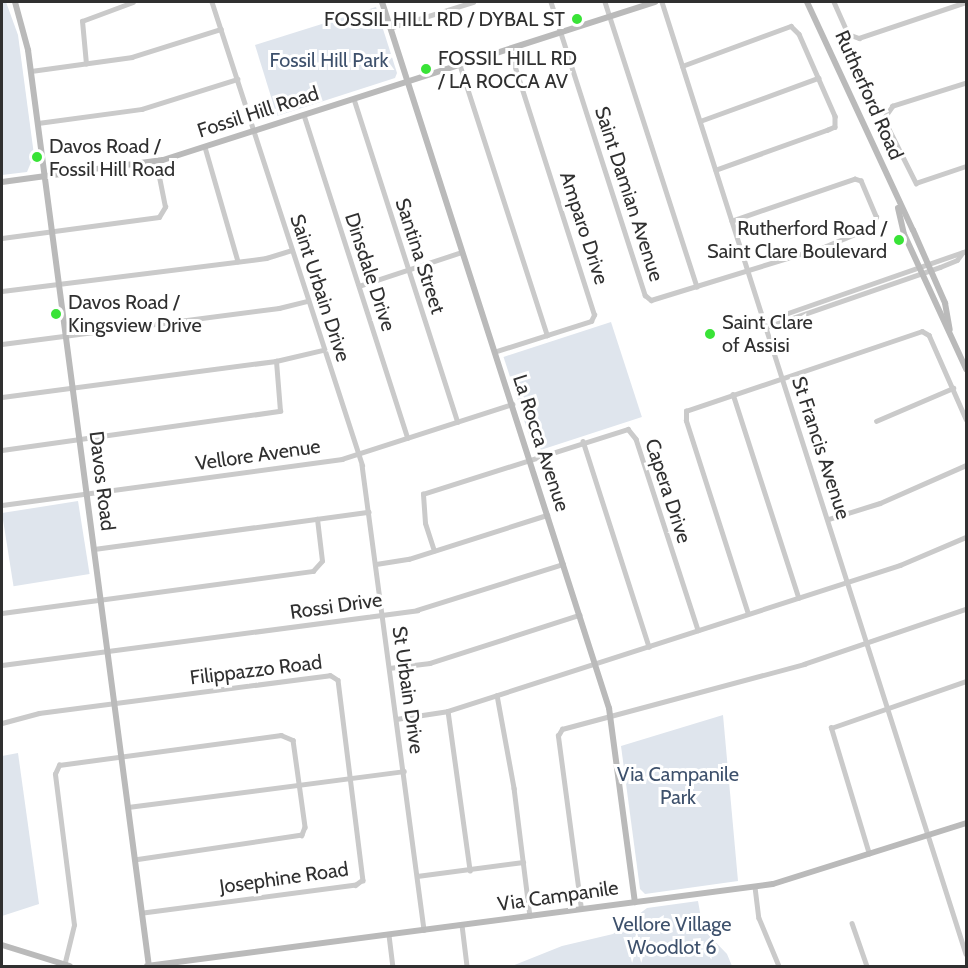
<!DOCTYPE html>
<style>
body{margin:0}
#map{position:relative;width:968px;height:968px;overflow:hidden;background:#fff;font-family:Cabin,sans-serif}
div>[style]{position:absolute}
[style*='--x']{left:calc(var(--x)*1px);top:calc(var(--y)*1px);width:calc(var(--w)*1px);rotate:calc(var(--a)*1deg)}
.green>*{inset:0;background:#dfe5ed;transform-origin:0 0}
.street>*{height:4.5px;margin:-2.25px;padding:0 2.25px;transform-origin:2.25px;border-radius:2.25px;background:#cacaca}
.secondary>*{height:6px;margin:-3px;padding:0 3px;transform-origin:3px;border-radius:3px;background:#bababa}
.dots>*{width:16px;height:16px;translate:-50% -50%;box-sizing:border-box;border:3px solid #fff;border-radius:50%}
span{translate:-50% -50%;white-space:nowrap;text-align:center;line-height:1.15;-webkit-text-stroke:6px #fff;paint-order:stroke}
.poi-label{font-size:20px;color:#303030}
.right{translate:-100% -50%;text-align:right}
.left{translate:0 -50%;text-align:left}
.park-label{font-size:20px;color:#3e516c}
.street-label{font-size:20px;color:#303030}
.frame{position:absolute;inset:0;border:3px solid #303030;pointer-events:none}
</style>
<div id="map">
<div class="green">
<i style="clip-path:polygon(2px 2px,6px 2px,18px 35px,34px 155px,27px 172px,2px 175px)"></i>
<i style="clip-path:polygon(376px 7px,397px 73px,395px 78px,277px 116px,255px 45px)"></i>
<i style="left:611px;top:322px;width:100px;height:113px;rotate:72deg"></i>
<i style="left:78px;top:501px;width:74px;height:77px;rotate:81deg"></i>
<i style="clip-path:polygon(723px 715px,738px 881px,645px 894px,640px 889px,621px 746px)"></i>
<i style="clip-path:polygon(18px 753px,39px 904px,2px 916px,2px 756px)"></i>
<i style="clip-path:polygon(698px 901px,703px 929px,727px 954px,732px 966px,512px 966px,562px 946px,613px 934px,647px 908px)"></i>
</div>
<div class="street">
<i style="--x:212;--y:2;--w:487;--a:72"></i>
<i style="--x:362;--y:465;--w:469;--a:82.4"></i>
<i style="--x:551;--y:2;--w:308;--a:72.2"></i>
<i style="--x:645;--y:295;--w:8;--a:40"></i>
<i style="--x:651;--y:300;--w:183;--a:-17.1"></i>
<i style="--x:826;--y:246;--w:50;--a:-22.4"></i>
<i style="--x:872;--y:227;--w:11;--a:-68"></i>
<i style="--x:876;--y:217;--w:39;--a:-113"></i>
<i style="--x:861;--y:181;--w:6;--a:-162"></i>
<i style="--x:855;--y:179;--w:130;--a:161.1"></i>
<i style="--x:605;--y:2;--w:299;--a:72.1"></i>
<i style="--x:662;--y:2;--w:999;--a:72.29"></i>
<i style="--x:834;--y:2;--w:35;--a:66"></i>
<i style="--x:848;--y:34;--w:12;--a:20"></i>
<i style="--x:859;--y:38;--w:113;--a:-18.6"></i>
<i style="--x:390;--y:28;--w:87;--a:-17.4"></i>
<i style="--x:86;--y:64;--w:43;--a:-95.3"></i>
<i style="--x:82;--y:21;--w:54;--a:-20.4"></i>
<i style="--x:460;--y:65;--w:284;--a:72.1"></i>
<i style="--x:682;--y:66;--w:116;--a:-20.2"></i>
<i style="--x:791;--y:26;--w:11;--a:45"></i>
<i style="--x:799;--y:34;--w:90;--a:66.3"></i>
<i style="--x:835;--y:116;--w:11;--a:90"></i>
<i style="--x:835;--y:127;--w:8;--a:157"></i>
<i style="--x:828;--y:130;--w:119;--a:160.3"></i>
<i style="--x:31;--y:71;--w:102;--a:-7.9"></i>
<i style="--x:132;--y:57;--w:93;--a:-17.5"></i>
<i style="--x:966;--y:83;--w:77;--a:162.5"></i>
<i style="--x:893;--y:106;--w:16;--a:125"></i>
<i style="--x:884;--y:119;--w:72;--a:63.4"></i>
<i style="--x:916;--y:183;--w:53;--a:-18.8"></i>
<i style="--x:354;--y:99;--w:339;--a:72.2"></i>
<i style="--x:304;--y:115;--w:339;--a:72.2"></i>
<i style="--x:700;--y:121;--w:126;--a:-20"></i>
<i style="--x:38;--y:123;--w:105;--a:-7.7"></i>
<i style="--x:142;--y:109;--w:100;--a:-17.5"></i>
<i style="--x:205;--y:147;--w:119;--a:73.9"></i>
<i style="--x:2;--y:238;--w:158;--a:-7.6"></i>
<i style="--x:159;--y:217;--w:12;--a:-59"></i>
<i style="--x:165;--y:207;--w:46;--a:-101.3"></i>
<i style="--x:359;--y:286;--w:108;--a:-18.3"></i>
<i style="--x:2;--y:291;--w:266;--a:-7.1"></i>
<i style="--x:266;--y:258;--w:27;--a:-17"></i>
<i style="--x:765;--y:321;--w:213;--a:-19.2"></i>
<i style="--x:767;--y:327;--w:183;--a:-19.1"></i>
<i style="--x:940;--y:267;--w:18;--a:-22"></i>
<i style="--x:957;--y:260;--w:9;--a:-54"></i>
<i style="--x:2;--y:344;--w:279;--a:-7.4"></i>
<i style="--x:279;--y:308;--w:30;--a:-14"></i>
<i style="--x:494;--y:352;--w:102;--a:-17.7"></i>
<i style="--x:591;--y:321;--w:7;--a:-63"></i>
<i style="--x:594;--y:315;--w:279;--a:-107.7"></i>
<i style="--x:733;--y:394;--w:214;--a:72.1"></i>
<i style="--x:2;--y:397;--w:276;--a:-7.5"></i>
<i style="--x:276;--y:361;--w:48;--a:-13.2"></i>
<i style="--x:876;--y:421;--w:84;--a:-23.2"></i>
<i style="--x:583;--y:441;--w:216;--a:72.2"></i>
<i style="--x:2;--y:450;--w:281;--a:-8"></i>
<i style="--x:280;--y:411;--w:50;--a:-94.6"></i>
<i style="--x:2;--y:505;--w:343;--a:-7.7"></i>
<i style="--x:342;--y:459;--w:179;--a:-17.9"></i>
<i style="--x:829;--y:519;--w:53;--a:-17.4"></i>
<i style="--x:880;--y:503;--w:94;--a:-23.8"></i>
<i style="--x:94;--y:549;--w:277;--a:-7.7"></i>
<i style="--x:434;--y:551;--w:29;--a:-108"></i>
<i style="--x:425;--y:523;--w:29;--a:-94"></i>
<i style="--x:423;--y:494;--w:215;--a:-17.6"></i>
<i style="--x:628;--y:429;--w:13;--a:51"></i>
<i style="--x:636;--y:439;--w:201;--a:72"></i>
<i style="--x:376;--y:564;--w:33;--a:-9"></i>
<i style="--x:409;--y:559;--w:145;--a:-17.7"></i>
<i style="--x:2;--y:613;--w:314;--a:-7.7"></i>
<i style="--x:313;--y:571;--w:13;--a:-48"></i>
<i style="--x:322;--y:561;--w:42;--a:-96.8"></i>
<i style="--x:748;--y:614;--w:203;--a:-107.8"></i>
<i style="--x:686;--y:421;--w:10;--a:-90"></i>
<i style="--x:686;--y:411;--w:249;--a:-18.7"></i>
<i style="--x:922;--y:331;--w:8;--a:30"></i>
<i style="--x:929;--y:335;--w:92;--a:66.2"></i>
<i style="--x:2;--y:665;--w:419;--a:-7.5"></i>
<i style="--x:417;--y:610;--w:153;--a:-17.5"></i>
<i style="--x:389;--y:668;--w:41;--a:-7"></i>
<i style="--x:430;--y:663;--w:157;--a:-17.9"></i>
<i style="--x:497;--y:695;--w:95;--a:79.6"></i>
<i style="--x:514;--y:788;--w:129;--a:82.9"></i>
<i style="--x:448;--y:711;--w:161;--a:82.1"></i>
<i style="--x:396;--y:719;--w:53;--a:-8.7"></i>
<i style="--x:448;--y:711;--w:475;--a:-17.9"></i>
<i style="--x:900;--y:565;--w:72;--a:-23"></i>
<i style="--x:2;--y:723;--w:38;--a:-15"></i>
<i style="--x:39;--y:713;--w:293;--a:-7.4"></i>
<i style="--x:330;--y:675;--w:9;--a:32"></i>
<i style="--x:338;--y:680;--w:202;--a:82.9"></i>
<i style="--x:363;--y:880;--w:9;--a:144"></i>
<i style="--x:356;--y:885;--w:216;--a:172.5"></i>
<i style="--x:128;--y:807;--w:278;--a:-7.4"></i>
<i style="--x:869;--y:854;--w:132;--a:-106.8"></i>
<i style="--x:831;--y:728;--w:143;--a:-19.2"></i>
<i style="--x:417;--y:876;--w:107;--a:-7.5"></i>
<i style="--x:755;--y:887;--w:31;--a:83"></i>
<i style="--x:759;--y:918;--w:52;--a:67.4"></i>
<i style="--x:581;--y:909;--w:175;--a:-97.6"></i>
<i style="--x:558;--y:736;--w:8;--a:-60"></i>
<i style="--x:562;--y:729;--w:251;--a:-15"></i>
<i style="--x:804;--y:664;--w:171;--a:-18.8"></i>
<i style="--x:852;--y:923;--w:46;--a:70.8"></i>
<i style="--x:462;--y:925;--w:41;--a:83"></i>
<i style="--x:389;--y:935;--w:31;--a:83"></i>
<i style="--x:64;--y:966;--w:42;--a:-76.3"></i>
<i style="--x:74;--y:925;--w:152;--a:-97.2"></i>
<i style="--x:55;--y:774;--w:10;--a:-66"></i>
<i style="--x:59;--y:765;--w:224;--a:-7.7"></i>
<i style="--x:281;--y:735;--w:13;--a:23"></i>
<i style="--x:293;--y:740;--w:88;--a:82.1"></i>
<i style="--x:305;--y:827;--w:9;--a:111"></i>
<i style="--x:302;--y:835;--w:169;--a:171.5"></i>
</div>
<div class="secondary">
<i style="--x:15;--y:2;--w:50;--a:74.8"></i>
<i style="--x:28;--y:50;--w:924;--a:82.48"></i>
<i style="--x:382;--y:2;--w:742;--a:72.18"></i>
<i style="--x:609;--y:708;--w:196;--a:82.4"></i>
<i style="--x:807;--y:2;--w:251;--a:65.1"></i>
<i style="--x:913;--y:230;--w:80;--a:66.3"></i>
<i style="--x:945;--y:303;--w:27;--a:80"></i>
<i style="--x:2;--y:182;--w:162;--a:-7.8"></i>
<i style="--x:163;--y:160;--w:517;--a:-17.8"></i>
<i style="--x:898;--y:208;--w:27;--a:77"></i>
<i style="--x:904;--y:234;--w:149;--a:65.3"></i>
<i style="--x:2;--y:945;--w:71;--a:17.2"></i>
<i style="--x:147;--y:966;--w:631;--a:-7.46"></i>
<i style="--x:773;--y:884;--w:202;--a:-17.5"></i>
</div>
<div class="dots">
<i style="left:577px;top:19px;background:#39e337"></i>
<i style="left:426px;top:69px;background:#39e337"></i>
<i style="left:37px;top:157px;background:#39e337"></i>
<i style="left:899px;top:240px;background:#39e337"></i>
<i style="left:56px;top:314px;background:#39e337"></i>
<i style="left:710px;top:334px;background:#39e337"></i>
</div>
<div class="poi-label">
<span class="right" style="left:565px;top:19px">FOSSIL HILL RD / DYBAL ST</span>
<span class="left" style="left:438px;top:70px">FOSSIL HILL RD<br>/ LA ROCCA AV</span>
<span class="left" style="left:49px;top:158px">Davos Road /<br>Fossil Hill Road</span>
<span class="right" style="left:887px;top:240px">Rutherford Road /<br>Saint Clare Boulevard</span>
<span class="left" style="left:68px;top:314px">Davos Road /<br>Kingsview Drive</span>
<span class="left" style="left:722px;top:334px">Saint Clare<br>of Assisi</span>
</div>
<div class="park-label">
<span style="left:329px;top:60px">Fossil Hill Park</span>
<span style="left:678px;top:786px">Via Campanile<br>Park</span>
<span style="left:672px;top:936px">Vellore Village<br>Woodlot 6</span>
</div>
<div class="street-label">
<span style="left:869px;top:95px;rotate:66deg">Rutherford Road</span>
<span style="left:258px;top:112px;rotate:-18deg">Fossil Hill Road</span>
<span style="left:629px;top:194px;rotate:72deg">Saint Damian Avenue</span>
<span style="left:584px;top:228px;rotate:72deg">Amparo Drive</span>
<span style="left:420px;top:256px;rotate:72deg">Santina Street</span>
<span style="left:370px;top:272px;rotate:72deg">Dinsdale Drive</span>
<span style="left:320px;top:288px;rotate:72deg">Saint Urbain Drive</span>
<span style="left:541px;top:443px;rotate:72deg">La Rocca Avenue</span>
<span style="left:821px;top:448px;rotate:72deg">St Francis Avenue</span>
<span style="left:258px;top:455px;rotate:-8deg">Vellore Avenue</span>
<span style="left:102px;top:481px;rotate:83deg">Davos Road</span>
<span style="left:668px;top:491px;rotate:72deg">Capera Drive</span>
<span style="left:336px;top:606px;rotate:-8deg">Rossi Drive</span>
<span style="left:256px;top:670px;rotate:-7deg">Filippazzo Road</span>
<span style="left:408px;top:690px;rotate:82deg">St Urbain Drive</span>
<span style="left:284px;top:878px;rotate:-8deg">Josephine Road</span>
<span style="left:558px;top:896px;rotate:-8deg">Via Campanile</span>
</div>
<div class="frame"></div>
</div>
